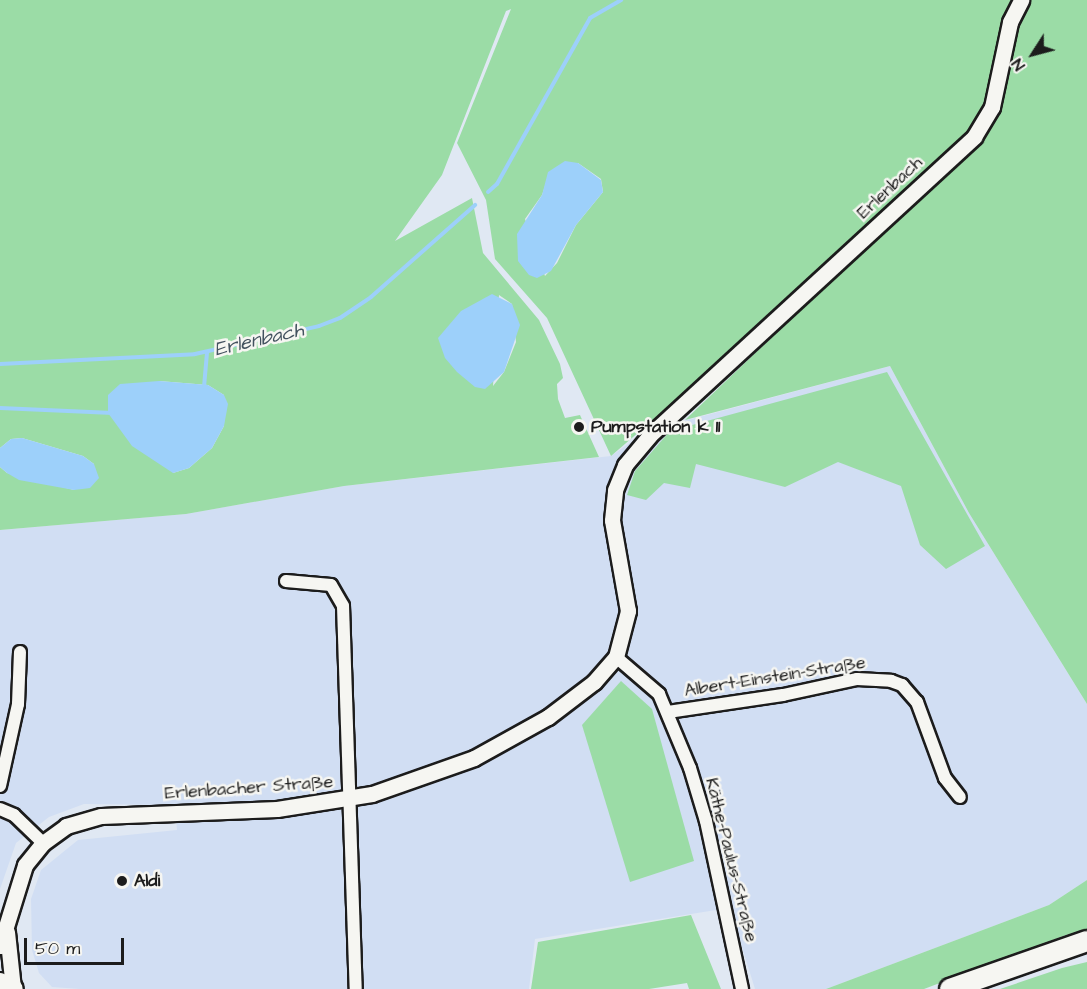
<!DOCTYPE html>
<meta charset="utf-8">
<style>
body{margin:0}
#map{position:relative;width:1087px;height:989px;overflow:hidden;background:#e0e8f3;font-family:"Architects Daughter",sans-serif}
div>[style]{position:absolute}
[style*='--x']{left:calc(var(--x)*1px);top:calc(var(--y)*1px);width:calc(var(--w)*1px);rotate:calc(var(--a)*1deg)}
.built>*{inset:0;background:#d1def3}
.green>*{inset:0;background:#9bdca6}
.water>*{inset:0;background:#9dd0fa}
.stream>*{height:4px;margin:-2px;padding:0 2px;transform-origin:2px;border-radius:2px;background:#9dd0fa}
.roads{filter:drop-shadow(2px 0 #1c1c1c) drop-shadow(-2px 0 #1c1c1c) drop-shadow(0 2px #1c1c1c) drop-shadow(0 -2px #1c1c1c)}
.minor>*{height:12px;margin:-6px;padding:0 6px;transform-origin:6px;border-radius:6px;background:#f6f6f2}
.tertiary>*{height:15px;margin:-7.5px;padding:0 7.5px;transform-origin:7.5px;border-radius:7.5px;background:#f6f6f2}
.primary>*{height:20px;margin:-10px;padding:0 10px;transform-origin:10px;border-radius:10px;background:#f6f6f2}
.dots>*{width:16px;height:16px;translate:-50% -50%;box-sizing:border-box;border:3px solid #f6f6f2;border-radius:50%}
span{translate:-50% -50%;white-space:nowrap;text-align:center;line-height:1.15;-webkit-text-stroke:5px #f6f6f2;paint-order:stroke}
.street-label{font-size:18px;color:#1c1c1c}
.poi-label{font-size:18px;color:#1c1c1c;font-weight:700}
.left{translate:0 -50%;text-align:left}
.water-label{font-size:20px;color:#43525f;font-style:italic}
.north{position:absolute;left:1003px;top:24px;width:60px;height:60px;-webkit-text-stroke:4px #f6f6f2;paint-order:stroke;rotate:234deg;font-size:16px;font-weight:700;line-height:24px;text-align:center;color:#1c1c1c}
.north::after{content:'';display:block;margin:auto;width:21px;height:27px;background:#1c1c1c;clip-path:polygon(50% 0,100% 100%,50% 72%,0 100%)}
.scale{position:absolute;left:24px;top:938px;width:100px;height:27px;box-sizing:border-box;border:3px solid #1c1c1c;border-top:0;padding-left:8px;font-size:18px;line-height:21px;white-space:nowrap;color:#1c1c1c;-webkit-text-stroke:4px #f6f6f2;paint-order:stroke}
</style>
<div id="map">
<div class="built">
<i style="clip-path:polygon(890px 366px,969px 513px,1087px 704px,1087px 880px,1049px 905px,826px 989px,755px 989px,737px 931px,716px 910px,535px 939px,529px 989px,80px 989px,52px 987px,39px 973px,32px 950px,31px 899px,41px 870px,78px 840px,177px 830px,175px 805px,84px 804px,49px 817px,16px 843px,0 889px,0 530px,186px 514px,344px 486px,611px 456px,647px 431px)"></i>
</div>
<div class="green">
<i style="clip-path:polygon(evenodd,0 0,1013px 0,999px 32px,989px 99px,969px 133px,720px 362px,611px 456px,547px 318px,495px 259px,486px 200px,457px 143px,511px 9px,506px 11px,442px 175px,395px 241px,472px 198px,483px 253px,539px 320px,560px 364px,563px 378px,557px 384px,558px 399px,565px 418px,580px 415px,599px 457px,344px 486px,186px 514px,0 530px,0 467px,7px 473px,74px 490px,94px 464px,83px 456px,22px 438px,11px 439px,0 448px,0 0,578px 163px,601px 179px,603px 192px,576px 225px,557px 263px,545px 276px,525px 219px,542px 195px,547px 180px,578px 163px,0 0,499px 295px,512px 304px,516px 342px,504px 372px,493px 386px,499px 295px,0 0,159px 381px,208px 385px,224px 395px,224px 426px,212px 448px,189px 468px,173px 473px,159px 381px)"></i>
<i style="clip-path:polygon(1031px 0,1087px 0,1087px 704px,969px 513px,890px 366px,685px 420px,980px 139px,1023px 10px)"></i>
<i style="clip-path:polygon(887px 372px,985px 546px,946px 569px,920px 545px,901px 486px,838px 462px,785px 487px,696px 464px,690px 488px,664px 483px,646px 500px,627px 495px,635px 471px,670px 431px)"></i>
<i style="clip-path:polygon(621px 681px,652px 709px,694px 861px,630px 882px,582px 725px)"></i>
<i style="clip-path:polygon(1087px 880px,1087px 932px,1066px 935px,924px 989px,826px 989px,1049px 905px)"></i>
<i style="clip-path:polygon(691px 915px,721px 989px,689px 989px,687px 983px,649px 989px,531px 989px,538px 942px)"></i>
<i style="clip-path:polygon(1087px 962px,1087px 989px,1000px 989px,1062px 968px)"></i>
</div>
<div class="water">
<i style="clip-path:polygon(565px 161px,578px 163px,601px 180px,603px 192px,576px 225px,551px 271px,537px 278px,529px 275px,518px 261px,517px 234px,542px 195px,548px 172px)"></i>
<i style="clip-path:polygon(492px 294px,512px 304px,520px 325px,504px 372px,485px 389px,475px 387px,457px 372px,445px 358px,438px 338px,461px 311px)"></i>
<i style="clip-path:polygon(159px 381px,208px 385px,224px 395px,228px 404px,224px 426px,212px 448px,189px 468px,173px 473px,132px 446px,108px 413px,108px 395px,120px 384px)"></i>
<i style="clip-path:polygon(22px 438px,83px 456px,94px 464px,99px 478px,90px 488px,74px 490px,19px 480px,7px 473px,0 467px,0 448px,11px 439px)"></i>
</div>
<div class="stream">
<i style="--x:488;--y:192;--w:12;--a:-42"></i>
<i style="--x:497;--y:184;--w:190;--a:-60.7"></i>
<i style="--x:590;--y:18;--w:36;--a:-30"></i>
<i style="--x:0;--y:364;--w:195;--a:-2.9"></i>
<i style="--x:195;--y:354;--w:127;--a:-12.7"></i>
<i style="--x:319;--y:326;--w:22;--a:-21"></i>
<i style="--x:340;--y:318;--w:37;--a:-34"></i>
<i style="--x:371;--y:297;--w:139;--a:-41.5"></i>
<i style="--x:204;--y:387;--w:35;--a:-85"></i>
<i style="--x:0;--y:408;--w:113;--a:2.5"></i>
</div>
<div class="roads">
<div class="minor">
<i style="--x:286;--y:581;--w:45;--a:5.1"></i>
<i style="--x:331;--y:585;--w:24;--a:60"></i>
<i style="--x:343;--y:606;--w:383;--a:88.1"></i>
<i style="--x:616;--y:657;--w:57;--a:40.7"></i>
<i style="--x:659;--y:694;--w:80;--a:67.3"></i>
<i style="--x:690;--y:768;--w:55;--a:73.2"></i>
<i style="--x:706;--y:821;--w:172;--a:77.9"></i>
<i style="--x:668;--y:712;--w:116;--a:-8.4"></i>
<i style="--x:783;--y:695;--w:76;--a:-12.2"></i>
<i style="--x:857;--y:679;--w:34;--a:3"></i>
<i style="--x:891;--y:681;--w:12;--a:20"></i>
<i style="--x:902;--y:685;--w:23;--a:49"></i>
<i style="--x:917;--y:702;--w:81;--a:69.8"></i>
<i style="--x:945;--y:778;--w:24;--a:52"></i>
<i style="--x:0;--y:786;--w:84;--a:-77.6"></i>
<i style="--x:18;--y:704;--w:52;--a:-87.8"></i>
<i style="--x:0;--y:809;--w:15;--a:23"></i>
<i style="--x:14;--y:815;--w:40;--a:44"></i>
</div>
<div class="tertiary">
<i style="--x:7;--y:932;--w:56;--a:83.9"></i>
<i style="--x:0;--y:946;--w:85;--a:-72.8"></i>
<i style="--x:25;--y:865;--w:28;--a:-51"></i>
<i style="--x:43;--y:843;--w:29;--a:-36"></i>
<i style="--x:66;--y:826;--w:36;--a:-16"></i>
<i style="--x:101;--y:816;--w:176;--a:-2.3"></i>
<i style="--x:277;--y:809;--w:96;--a:-9"></i>
<i style="--x:372;--y:794;--w:108;--a:-19.4"></i>
<i style="--x:474;--y:758;--w:85;--a:-29"></i>
<i style="--x:548;--y:717;--w:58;--a:-37.3"></i>
<i style="--x:594;--y:682;--w:33;--a:-49"></i>
<i style="--x:616;--y:657;--w:48;--a:-75.4"></i>
<i style="--x:628;--y:611;--w:92;--a:-100"></i>
<i style="--x:612;--y:520;--w:30;--a:-84"></i>
<i style="--x:615;--y:490;--w:27;--a:-68"></i>
<i style="--x:625;--y:465;--w:38;--a:-50"></i>
<i style="--x:649;--y:436;--w:442;--a:-42.6"></i>
<i style="--x:974;--y:137;--w:35;--a:-59"></i>
<i style="--x:992;--y:107;--w:87;--a:-78"></i>
<i style="--x:1010;--y:22;--w:25;--a:-63"></i>
</div>
<div class="primary">
<i style="--x:0;--y:983;--w:14;--a:25"></i>
<i style="--x:950;--y:989;--w:145;--a:-19.3"></i>
</div>
</div>
<div class="dots">
<i style="left:579px;top:427px;background:#1c1c1c"></i>
<i style="left:122px;top:881px;background:#1c1c1c"></i>
</div>
<div class="street-label">
<span style="left:890px;top:188px;rotate:-43deg">Erlenbach</span>
<span style="left:775px;top:677px;rotate:-9deg">Albert-Einstein-Straße</span>
<span style="left:249px;top:788px;rotate:-4deg">Erlenbacher Straße</span>
<span style="left:731px;top:860px;rotate:76deg">Käthe-Paulus-Straße</span>
</div>
<div class="poi-label">
<span class="left" style="left:591px;top:427px">Pumpstation k 11</span>
<span class="left" style="left:134px;top:881px">Aldi</span>
</div>
<div class="water-label">
<span style="left:259px;top:340px;rotate:-13deg">Erlenbach</span>
</div>
<div class="north">N</div>
<div class="scale">50 m</div>
</div>
